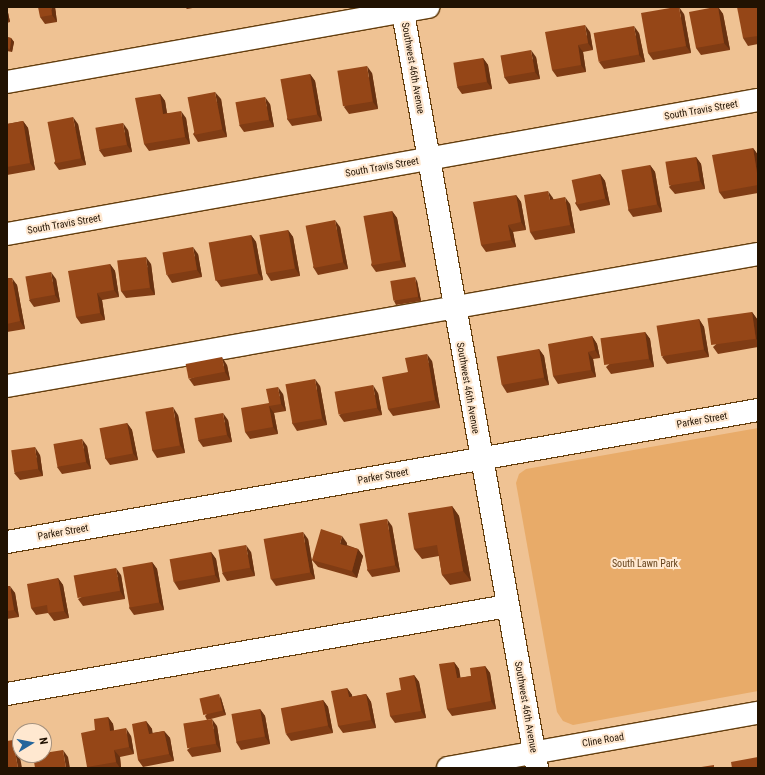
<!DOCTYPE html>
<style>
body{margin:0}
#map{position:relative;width:765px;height:775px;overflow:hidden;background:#efc293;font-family:"Roboto Condensed",sans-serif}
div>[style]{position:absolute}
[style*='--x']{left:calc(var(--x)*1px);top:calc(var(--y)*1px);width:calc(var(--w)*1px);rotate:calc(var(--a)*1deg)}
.green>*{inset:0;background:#e8ab69}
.roads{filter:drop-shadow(1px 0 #643e0e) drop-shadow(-1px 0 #643e0e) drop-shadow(0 1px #643e0e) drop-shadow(0 -1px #643e0e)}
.minor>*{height:22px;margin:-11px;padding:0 11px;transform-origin:11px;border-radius:11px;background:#fff}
.major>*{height:22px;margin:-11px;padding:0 11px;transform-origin:11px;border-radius:11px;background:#fff}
.wall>*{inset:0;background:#803c14}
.shaded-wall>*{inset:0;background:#683110}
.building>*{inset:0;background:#954617;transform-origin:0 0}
span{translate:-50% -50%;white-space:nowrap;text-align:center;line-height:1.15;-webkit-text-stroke:4px #ffe8d0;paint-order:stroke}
.street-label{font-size:10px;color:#211202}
.park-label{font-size:10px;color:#67441d}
.frame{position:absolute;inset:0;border:8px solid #211202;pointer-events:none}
.north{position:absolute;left:12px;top:723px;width:40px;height:40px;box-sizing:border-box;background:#ffe8d0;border:1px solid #a6927e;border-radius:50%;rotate:80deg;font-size:11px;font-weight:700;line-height:16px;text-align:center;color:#211202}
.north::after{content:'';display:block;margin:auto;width:14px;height:18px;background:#25669c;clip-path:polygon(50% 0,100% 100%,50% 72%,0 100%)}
</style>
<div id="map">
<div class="green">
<i style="clip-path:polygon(758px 428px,758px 691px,573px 725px,563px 721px,557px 712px,516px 483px,519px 474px,526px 469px)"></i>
</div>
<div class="roads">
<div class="minor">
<i style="--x:7;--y:82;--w:428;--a:-10.1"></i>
<i style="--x:7;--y:234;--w:763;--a:-10.12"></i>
<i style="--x:7;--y:386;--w:763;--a:-9.97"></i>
<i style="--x:7;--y:694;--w:508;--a:-9.98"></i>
<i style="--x:448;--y:768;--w:315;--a:-10.1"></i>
</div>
<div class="major">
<i style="--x:402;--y:7;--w:773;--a:79.94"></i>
<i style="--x:7;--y:542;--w:763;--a:-9.97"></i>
</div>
</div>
<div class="wall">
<i style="clip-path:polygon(55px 7px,57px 22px,45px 24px,40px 17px)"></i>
<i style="clip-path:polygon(185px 7px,198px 7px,187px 9px)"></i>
<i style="clip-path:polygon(718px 7px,723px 14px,730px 50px,701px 55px,696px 48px)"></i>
<i style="clip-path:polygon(758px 7px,758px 44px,748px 46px,743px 38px)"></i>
<i style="clip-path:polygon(7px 8px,10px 22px,7px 23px)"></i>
<i style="clip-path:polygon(684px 14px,691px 53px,653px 60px,648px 53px)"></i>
<i style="clip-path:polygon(590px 32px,593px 50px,583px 52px,586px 72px,557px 77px,552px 70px)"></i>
<i style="clip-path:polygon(639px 33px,645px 62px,604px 69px,599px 62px)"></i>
<i style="clip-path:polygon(7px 37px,11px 38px,14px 42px,12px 52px,7px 51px)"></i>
<i style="clip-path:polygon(536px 57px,540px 79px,509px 84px,504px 77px)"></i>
<i style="clip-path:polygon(483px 58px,488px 65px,492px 89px,462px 94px,457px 87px)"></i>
<i style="clip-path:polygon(372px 73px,378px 109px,349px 114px,344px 107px)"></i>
<i style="clip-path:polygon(310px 74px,315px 81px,322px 121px,292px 126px,287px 119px)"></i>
<i style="clip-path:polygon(160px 94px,165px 101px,167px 113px,186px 118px,190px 144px,149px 151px,144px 144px)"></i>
<i style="clip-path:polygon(221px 99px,227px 137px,198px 142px,193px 134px)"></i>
<i style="clip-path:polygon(270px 104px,274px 127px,244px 132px,239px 125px)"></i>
<i style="clip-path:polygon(23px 121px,28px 128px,35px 170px,7px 175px,7px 124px)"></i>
<i style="clip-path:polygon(78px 124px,86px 165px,59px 170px,54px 163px)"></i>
<i style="clip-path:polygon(128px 130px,132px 152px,104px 157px,99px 150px)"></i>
<i style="clip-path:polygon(753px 148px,758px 155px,758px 193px,724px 199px,719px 192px)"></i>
<i style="clip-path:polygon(696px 157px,701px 164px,705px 189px,675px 194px,669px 187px)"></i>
<i style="clip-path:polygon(650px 165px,655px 172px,662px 212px,633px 217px,628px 210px)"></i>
<i style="clip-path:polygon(600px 174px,605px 181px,610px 205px,580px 211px,575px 203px)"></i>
<i style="clip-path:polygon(516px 195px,521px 202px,526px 230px,513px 232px,516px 247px,486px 252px,481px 245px)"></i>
<i style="clip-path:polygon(553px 198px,553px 199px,570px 204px,575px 233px,535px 240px,530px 232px)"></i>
<i style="clip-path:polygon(392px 211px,397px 218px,406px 267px,376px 272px,371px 265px)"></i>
<i style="clip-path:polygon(340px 227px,348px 269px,318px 275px,313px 267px)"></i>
<i style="clip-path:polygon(288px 230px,293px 237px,300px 276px,271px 281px,266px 273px)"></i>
<i style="clip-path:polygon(251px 235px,256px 242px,263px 280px,221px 287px,216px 280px)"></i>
<i style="clip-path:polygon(198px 254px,202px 277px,172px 283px,167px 275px)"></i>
<i style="clip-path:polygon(110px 264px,115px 271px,119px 297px,102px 300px,105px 320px,81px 324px,76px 317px)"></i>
<i style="clip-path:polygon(151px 264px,155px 295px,126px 298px,121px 291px)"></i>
<i style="clip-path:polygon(7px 278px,17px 285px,25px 329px,7px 332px)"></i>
<i style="clip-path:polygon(56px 279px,60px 302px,34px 307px,29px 300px)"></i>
<i style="clip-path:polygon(417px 281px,421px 301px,396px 305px,394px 301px)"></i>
<i style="clip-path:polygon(752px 312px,757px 319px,758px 327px,758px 347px,718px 354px,713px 347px)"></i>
<i style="clip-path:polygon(699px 319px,704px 327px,709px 357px,667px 364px,662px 357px)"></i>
<i style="clip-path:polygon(645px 332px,650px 339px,654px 367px,611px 374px,606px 367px)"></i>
<i style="clip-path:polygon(592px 336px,597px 344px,600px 358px,593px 359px,596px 377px,558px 384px,553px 376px)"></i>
<i style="clip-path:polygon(539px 349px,544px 356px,549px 385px,507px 393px,502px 385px)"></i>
<i style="clip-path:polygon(432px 361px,440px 408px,393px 416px,388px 409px,408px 372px)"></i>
<i style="clip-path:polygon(227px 365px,230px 380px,194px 386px,189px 379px)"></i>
<i style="clip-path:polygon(320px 386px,327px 425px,297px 431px,292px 423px)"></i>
<i style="clip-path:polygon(378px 393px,382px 415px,344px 422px,339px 415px)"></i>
<i style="clip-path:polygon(283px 394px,286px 411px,274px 413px,278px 434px,250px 439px,245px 432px,269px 403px)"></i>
<i style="clip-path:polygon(178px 415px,185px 453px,157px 458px,152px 450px)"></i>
<i style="clip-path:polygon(228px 420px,232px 442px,203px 447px,198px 440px)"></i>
<i style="clip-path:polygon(127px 423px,132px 430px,138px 460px,110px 465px,105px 458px)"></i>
<i style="clip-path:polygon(87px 446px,91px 469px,62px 474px,57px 467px)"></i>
<i style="clip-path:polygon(40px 455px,43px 476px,20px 480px,14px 473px)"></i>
<i style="clip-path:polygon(452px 506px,459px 516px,471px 581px,450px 585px,442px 575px,439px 556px,422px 559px,414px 549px)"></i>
<i style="clip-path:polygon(392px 526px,400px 572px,372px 577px,367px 570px)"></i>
<i style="clip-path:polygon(308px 539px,315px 579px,276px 586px,271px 579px)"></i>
<i style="clip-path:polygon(347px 543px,347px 545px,358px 549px,363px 556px,357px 578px,318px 567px,312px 560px)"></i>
<i style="clip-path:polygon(211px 552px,216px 559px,220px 582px,179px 590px,174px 582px)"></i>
<i style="clip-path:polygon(251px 552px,255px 576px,227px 581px,222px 573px)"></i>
<i style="clip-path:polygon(152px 562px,157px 569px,164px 610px,134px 615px,129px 608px)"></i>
<i style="clip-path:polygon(121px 575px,125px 599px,83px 606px,78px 599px)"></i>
<i style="clip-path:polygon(58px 578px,63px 585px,69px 618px,54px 621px,48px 613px,36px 615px,31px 608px)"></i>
<i style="clip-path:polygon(7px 586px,15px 593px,19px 617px,7px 619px)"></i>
<i style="clip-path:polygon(454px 662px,459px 669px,460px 678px,471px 676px,485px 666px,490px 673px,496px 709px,452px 716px,447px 709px)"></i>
<i style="clip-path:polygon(414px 675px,419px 682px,426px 718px,395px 723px,390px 716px,401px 690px)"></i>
<i style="clip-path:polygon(347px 688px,352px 695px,352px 697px,366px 694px,371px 702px,376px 728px,343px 733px,338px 726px)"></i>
<i style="clip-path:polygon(221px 698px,226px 715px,207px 720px,205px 716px)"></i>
<i style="clip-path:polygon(323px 700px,328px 707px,333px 733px,291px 741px,286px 734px)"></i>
<i style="clip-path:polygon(260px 709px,265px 716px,270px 744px,241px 750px,236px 742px)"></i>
<i style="clip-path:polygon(108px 717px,113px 724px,114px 731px,131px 736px,134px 754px,120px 757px,121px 768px,87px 768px,87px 767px,95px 730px)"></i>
<i style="clip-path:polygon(146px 721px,152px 729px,152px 733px,164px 731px,170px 738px,174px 761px,143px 767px,138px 760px)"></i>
<i style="clip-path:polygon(217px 726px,221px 752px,192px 757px,187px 750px)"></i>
</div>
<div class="shaded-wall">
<i style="clip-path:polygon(51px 7px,55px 7px,57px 22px,52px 15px)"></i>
<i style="clip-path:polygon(679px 7px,684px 14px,691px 53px,686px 46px)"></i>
<i style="clip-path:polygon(718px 7px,723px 14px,730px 50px,724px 43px)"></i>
<i style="clip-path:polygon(7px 8px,10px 22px,7px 19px)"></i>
<i style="clip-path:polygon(585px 25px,590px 32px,593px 50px,588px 43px)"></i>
<i style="clip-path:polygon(634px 26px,639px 33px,645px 62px,639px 55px)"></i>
<i style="clip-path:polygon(11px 38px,14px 42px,12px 52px,10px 49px)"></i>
<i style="clip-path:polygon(578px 45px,583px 52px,586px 72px,581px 65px)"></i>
<i style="clip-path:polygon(531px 50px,536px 57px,540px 79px,535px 72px)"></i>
<i style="clip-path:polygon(483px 58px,488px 65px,492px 89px,487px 82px)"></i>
<i style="clip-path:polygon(367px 66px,372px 73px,378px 109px,373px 102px)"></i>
<i style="clip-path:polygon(310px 74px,315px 81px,322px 121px,317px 114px)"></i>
<i style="clip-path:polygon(215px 92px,221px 99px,227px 137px,222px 129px)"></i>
<i style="clip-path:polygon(160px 94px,165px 101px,168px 121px,163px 114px)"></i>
<i style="clip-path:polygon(265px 97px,270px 104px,274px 127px,269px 120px)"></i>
<i style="clip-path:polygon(181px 111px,186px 118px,190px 144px,185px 137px)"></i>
<i style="clip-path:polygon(73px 117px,78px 124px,86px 165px,81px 158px)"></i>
<i style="clip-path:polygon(23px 121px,28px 128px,35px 170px,30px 163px)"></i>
<i style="clip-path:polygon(123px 123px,128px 130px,132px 152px,127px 145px)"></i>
<i style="clip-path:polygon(753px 148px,758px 155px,758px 179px)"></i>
<i style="clip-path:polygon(696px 157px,701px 164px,705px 189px,700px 181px)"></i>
<i style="clip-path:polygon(650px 165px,655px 172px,662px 212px,657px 204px)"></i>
<i style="clip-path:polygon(600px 174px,605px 181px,610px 205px,605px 198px)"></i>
<i style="clip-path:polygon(548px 191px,553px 198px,555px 207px,550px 200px)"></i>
<i style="clip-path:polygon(516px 195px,521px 202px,526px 230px,521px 222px)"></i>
<i style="clip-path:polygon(565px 197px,570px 204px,575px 233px,570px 225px)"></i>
<i style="clip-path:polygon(392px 211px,397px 218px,406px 267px,401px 260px)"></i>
<i style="clip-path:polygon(335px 220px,340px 227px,348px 269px,343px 262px)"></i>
<i style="clip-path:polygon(508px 225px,513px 232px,516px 247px,511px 240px)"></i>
<i style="clip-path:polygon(288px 230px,293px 237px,300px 276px,295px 268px)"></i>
<i style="clip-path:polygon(251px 235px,256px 242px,263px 280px,258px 273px)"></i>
<i style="clip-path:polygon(193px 247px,198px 254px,202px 277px,197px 270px)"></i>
<i style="clip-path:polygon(146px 257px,151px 264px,155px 295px,150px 288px)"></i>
<i style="clip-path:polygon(110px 264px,115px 271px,119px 297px,114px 290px)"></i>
<i style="clip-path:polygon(51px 272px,56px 279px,60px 302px,55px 295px)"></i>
<i style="clip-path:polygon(415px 277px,417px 281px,421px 301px,418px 297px)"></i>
<i style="clip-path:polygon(12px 278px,17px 285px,25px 329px,20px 321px)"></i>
<i style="clip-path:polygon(97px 293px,102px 300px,105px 320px,100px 313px)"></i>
<i style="clip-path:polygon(752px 312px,757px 319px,758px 327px,758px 341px,756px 339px)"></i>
<i style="clip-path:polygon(699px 319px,704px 327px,709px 357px,704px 350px)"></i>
<i style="clip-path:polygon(645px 332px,650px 339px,654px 367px,649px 359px)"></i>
<i style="clip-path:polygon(592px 336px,597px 344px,600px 358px,595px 350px)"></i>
<i style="clip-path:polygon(539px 349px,544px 356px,549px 385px,544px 378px)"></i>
<i style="clip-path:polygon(588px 352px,593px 359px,596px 377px,591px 370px)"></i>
<i style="clip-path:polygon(427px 354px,432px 361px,440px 408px,435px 400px)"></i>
<i style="clip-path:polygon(222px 357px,227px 365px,230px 380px,225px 372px)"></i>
<i style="clip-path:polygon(315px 379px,320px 386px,327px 425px,322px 418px)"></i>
<i style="clip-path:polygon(373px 385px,378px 393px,382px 415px,377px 408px)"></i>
<i style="clip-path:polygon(278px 387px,283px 394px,286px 411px,281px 404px)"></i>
<i style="clip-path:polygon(269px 406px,274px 413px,278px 434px,273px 427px)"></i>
<i style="clip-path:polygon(173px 407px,178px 415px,185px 453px,180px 445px)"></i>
<i style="clip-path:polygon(223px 413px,228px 420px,232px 442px,227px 435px)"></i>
<i style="clip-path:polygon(127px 423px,132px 430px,138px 460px,133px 453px)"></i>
<i style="clip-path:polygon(82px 439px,87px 446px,91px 469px,86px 462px)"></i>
<i style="clip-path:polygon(35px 447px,40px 455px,43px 476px,38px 469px)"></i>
<i style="clip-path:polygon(452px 506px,459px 516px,471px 581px,463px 571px)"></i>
<i style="clip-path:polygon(387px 519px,392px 526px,400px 572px,395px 565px)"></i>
<i style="clip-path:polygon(303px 532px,308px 539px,315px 579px,310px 572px)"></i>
<i style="clip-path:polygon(342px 536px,347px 543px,345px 551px,340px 544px)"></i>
<i style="clip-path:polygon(246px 545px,251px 552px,255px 576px,250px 568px)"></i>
<i style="clip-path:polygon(358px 549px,363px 556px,357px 578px,352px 571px)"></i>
<i style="clip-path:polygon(211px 552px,216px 559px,220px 582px,215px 575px)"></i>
<i style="clip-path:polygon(152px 562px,157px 569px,164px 610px,159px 602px)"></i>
<i style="clip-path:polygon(116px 568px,121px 575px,125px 599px,120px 591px)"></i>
<i style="clip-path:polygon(58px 578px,63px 585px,69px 618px,64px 611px)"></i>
<i style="clip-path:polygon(10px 586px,15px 593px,19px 617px,14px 610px)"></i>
<i style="clip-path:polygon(454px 662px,459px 669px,462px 686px,457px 678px)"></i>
<i style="clip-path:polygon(485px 666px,490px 673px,496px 709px,491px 701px)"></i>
<i style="clip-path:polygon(414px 675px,419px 682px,426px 718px,421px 711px)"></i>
<i style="clip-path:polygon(347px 688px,352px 695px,354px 705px,349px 697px)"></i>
<i style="clip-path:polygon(219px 694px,221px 698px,226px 715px,223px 711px)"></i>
<i style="clip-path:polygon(366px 694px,371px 702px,376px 728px,371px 720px)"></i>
<i style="clip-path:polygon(323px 700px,328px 707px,333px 733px,328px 726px)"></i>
<i style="clip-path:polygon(260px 709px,265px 716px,270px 744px,265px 737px)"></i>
<i style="clip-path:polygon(108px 717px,113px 724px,115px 738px,110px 731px)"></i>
<i style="clip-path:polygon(212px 719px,217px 726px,221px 752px,216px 744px)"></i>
<i style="clip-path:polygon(146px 721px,152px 729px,154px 741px,149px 734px)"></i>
<i style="clip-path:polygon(126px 728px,131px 736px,134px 754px,129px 747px)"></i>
<i style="clip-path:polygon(164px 731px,170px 738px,174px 761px,169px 754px)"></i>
<i style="clip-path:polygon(13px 740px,18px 747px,22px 768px,18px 768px)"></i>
<i style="clip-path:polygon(63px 750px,68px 757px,70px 768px,66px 768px)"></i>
<i style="clip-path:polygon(114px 750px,120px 757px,121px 768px,120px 768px,116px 762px)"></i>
</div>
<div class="building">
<i style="clip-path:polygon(38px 7px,51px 7px,52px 15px,40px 17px)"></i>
<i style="clip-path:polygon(676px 7px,679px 7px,686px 46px,648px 53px,641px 13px)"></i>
<i style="clip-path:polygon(715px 7px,718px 7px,724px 43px,696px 48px,689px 12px)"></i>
<i style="clip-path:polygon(737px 7px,758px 7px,758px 36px,743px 38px)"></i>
<i style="clip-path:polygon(585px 25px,588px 43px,578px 45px,581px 65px,552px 70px,545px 32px)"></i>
<i style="left:634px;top:26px;width:29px;height:41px;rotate:80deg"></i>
<i style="clip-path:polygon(7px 37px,11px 38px,10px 49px,7px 48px)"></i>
<i style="left:531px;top:50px;width:22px;height:31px;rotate:80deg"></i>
<i style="left:483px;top:58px;width:24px;height:30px;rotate:81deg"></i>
<i style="left:367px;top:66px;width:36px;height:30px;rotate:81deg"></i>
<i style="left:310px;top:74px;width:41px;height:30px;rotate:80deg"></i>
<i style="left:215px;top:92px;width:38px;height:28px;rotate:79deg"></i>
<i style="clip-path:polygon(160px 94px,163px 114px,181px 111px,185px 137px,144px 144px,135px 98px)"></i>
<i style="left:265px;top:97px;width:23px;height:30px;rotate:80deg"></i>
<i style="left:73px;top:117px;width:42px;height:26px;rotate:79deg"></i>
<i style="clip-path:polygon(23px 121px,30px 163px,7px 167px,7px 124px)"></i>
<i style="left:123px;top:123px;width:22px;height:28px;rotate:80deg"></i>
<i style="clip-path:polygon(753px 148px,758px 179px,758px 185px,719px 192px,712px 155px)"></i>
<i style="left:696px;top:157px;width:24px;height:31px;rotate:81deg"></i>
<i style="left:650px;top:165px;width:40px;height:29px;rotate:80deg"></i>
<i style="left:600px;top:174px;width:25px;height:29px;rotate:78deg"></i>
<i style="clip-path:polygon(548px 191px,550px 200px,565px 197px,570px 225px,530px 232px,524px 195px)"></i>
<i style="clip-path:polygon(516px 195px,521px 222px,508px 225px,511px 240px,481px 245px,473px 202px)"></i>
<i style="left:392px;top:211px;width:50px;height:29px;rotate:80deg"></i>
<i style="left:335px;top:220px;width:43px;height:30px;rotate:79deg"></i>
<i style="left:288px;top:230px;width:39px;height:29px;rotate:80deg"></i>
<i style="left:251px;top:235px;width:39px;height:43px;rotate:80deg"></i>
<i style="left:193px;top:247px;width:23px;height:31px;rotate:80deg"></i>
<i style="left:146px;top:257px;width:31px;height:29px;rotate:83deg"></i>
<i style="clip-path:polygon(110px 264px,114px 290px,97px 293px,100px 313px,76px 317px,68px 271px)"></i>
<i style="left:51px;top:272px;width:23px;height:26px;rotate:80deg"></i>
<i style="left:415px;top:277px;width:20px;height:25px;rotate:81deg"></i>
<i style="clip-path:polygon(7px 278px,12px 278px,20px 321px,7px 324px)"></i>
<i style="left:752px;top:312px;width:27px;height:45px;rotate:82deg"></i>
<i style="left:699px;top:319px;width:31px;height:43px;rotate:81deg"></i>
<i style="left:645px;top:332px;width:27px;height:45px;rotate:82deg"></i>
<i style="clip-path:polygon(592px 336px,595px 350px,588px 352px,591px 370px,553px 376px,548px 344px)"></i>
<i style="left:539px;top:349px;width:29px;height:43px;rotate:80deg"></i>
<i style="clip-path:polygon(427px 354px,435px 400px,388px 409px,382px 377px,408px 372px,405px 358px)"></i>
<i style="left:222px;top:357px;width:15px;height:37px;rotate:79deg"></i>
<i style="left:315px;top:379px;width:40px;height:30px;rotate:80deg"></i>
<i style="left:373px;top:385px;width:23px;height:39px;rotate:80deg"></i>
<i style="clip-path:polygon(278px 387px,281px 404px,269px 406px,273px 427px,245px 432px,241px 408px,269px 403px,266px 389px)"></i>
<i style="left:173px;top:407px;width:39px;height:28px;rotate:80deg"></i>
<i style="left:223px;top:413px;width:22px;height:29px;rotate:80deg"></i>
<i style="left:127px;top:423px;width:31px;height:28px;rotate:79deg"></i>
<i style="left:82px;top:439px;width:23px;height:29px;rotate:80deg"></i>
<i style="left:35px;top:447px;width:22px;height:24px;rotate:82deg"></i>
<i style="clip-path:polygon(452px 506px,463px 571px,442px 575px,437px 545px,414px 549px,408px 513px)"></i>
<i style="left:387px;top:519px;width:47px;height:28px;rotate:80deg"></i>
<i style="clip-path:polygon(321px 529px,342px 536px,340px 544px,358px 549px,352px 571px,312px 560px)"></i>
<i style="left:303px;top:532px;width:41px;height:40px;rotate:80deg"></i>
<i style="left:246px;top:545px;width:23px;height:28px;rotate:80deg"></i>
<i style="left:211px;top:552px;width:23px;height:42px;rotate:80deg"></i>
<i style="left:152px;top:562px;width:41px;height:30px;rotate:80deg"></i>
<i style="left:116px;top:568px;width:23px;height:43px;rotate:80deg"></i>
<i style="clip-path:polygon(58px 578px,64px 611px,48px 613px,47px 605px,31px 608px,27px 584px)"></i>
<i style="clip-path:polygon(7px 586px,10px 586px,14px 610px,7px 611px)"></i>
<i style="clip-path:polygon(454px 662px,457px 678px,471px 676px,470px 668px,485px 666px,491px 701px,447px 709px,439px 664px)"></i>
<i style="clip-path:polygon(414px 675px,421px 711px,390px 716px,386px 693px,401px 690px,399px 678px)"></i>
<i style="clip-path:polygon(347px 688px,349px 697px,366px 694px,371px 720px,338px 726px,331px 691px)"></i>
<i style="left:219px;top:694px;width:17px;height:20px;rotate:77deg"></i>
<i style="left:323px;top:700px;width:26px;height:43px;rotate:79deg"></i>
<i style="left:260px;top:709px;width:28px;height:29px;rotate:80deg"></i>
<i style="clip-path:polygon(108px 717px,110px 731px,126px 728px,129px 747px,114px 750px,116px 762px,87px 767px,81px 733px,95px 730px,94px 719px)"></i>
<i style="left:212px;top:719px;width:25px;height:29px;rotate:81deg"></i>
<i style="clip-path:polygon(146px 721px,149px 734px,164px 731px,169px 754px,138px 760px,132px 724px)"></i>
<i style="clip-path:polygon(13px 740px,18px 768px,7px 768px,7px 741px)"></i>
<i style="clip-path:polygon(63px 750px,66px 768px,35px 768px,33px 755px,44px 755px,44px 753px)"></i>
<i style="clip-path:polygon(758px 757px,758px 768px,732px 768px,731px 762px)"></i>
<i style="clip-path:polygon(714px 765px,714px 768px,695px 768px)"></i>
</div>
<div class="street-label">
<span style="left:413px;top:68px;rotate:80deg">Southwest 46th Avenue</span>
<span style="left:701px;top:110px;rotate:-10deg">South Travis Street</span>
<span style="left:382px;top:167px;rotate:-10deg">South Travis Street</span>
<span style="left:64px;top:224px;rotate:-10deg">South Travis Street</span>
<span style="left:468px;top:388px;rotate:80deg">Southwest 46th Avenue</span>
<span style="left:702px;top:420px;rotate:-10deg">Parker Street</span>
<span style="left:383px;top:476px;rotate:-10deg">Parker Street</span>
<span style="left:63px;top:532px;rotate:-10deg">Parker Street</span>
<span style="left:526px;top:707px;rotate:80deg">Southwest 46th Avenue</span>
<span style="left:603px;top:740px;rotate:-10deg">Cline Road</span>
</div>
<div class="park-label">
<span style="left:645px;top:564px">South Lawn Park</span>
</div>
<div class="frame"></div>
<div class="north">N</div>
</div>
